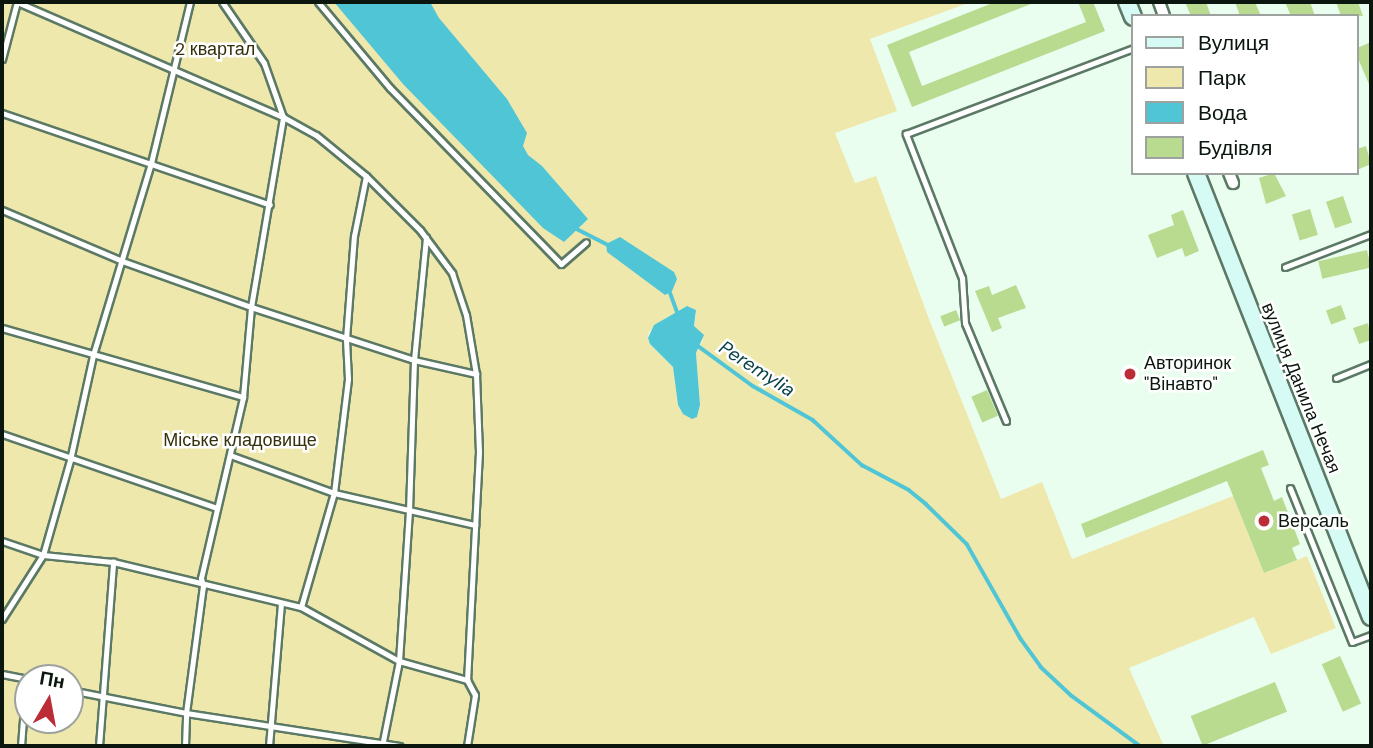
<!DOCTYPE html>
<meta charset="utf-8">
<style>
body{margin:0}
#map{position:relative;width:1373px;height:748px;overflow:hidden;background:#eafef0;font-family:"DM Sans",sans-serif}
div>[style]{position:absolute}
[style*='--x']{left:calc(var(--x)*1px);top:calc(var(--y)*1px);width:calc(var(--w)*1px);rotate:calc(var(--a)*1deg)}
.green>*{inset:0;background:#efe8ac}
.water>*{inset:0;background:#50c5d6}
.stream>*{height:3.5px;margin:-1.75px;padding:0 1.75px;transform-origin:1.75px;border-radius:1.75px;background:#50c5d6}
.building>*{inset:0;background:#b8db90;transform-origin:0 0}
.roads{filter:drop-shadow(2px 0 #5b7965) drop-shadow(-2px 0 #5b7965) drop-shadow(0 2px #5b7965) drop-shadow(0 -2px #5b7965)}
.lane>*{height:5px;margin:-2.5px;padding:0 2.5px;transform-origin:2.5px;border-radius:2.5px;background:#fff}
.street>*{height:10px;margin:-5px;padding:0 5px;transform-origin:5px;border-radius:5px;background:#fff}
.secondary>*{height:16px;margin:-8px;padding:0 8px;transform-origin:8px;border-radius:8px;background:#d6faf4}
.dots>*{width:19px;height:19px;translate:-50% -50%;box-sizing:border-box;border:4px solid #fff;border-radius:50%}
span{translate:-50% -50%;white-space:nowrap;text-align:center;line-height:1.15;-webkit-text-stroke:5px #fff;paint-order:stroke}
.park-label{font-size:18px;color:#35300b}
.poi-label{font-size:18px;color:#0a160e}
.left{translate:0 -50%;text-align:left}
.street-label{font-size:18px;color:#0a160e}
.water-label{font-size:19px;color:#073f46;font-style:italic}
.frame{position:absolute;inset:0;border:4px solid #0a160e;pointer-events:none}
.legend{position:absolute;left:1131px;top:14px;width:228px;height:161px;box-sizing:border-box;background:#fff;border:2px solid #9da29f;margin:0;padding:9px 12px;list-style:none;font-size:21px;color:#0a160e}
.legend li{display:flex;align-items:center;gap:14px;height:35px}
.legend b{width:35px;border:2px solid #9da29f}
.north{position:absolute;left:14px;top:664px;width:70px;height:70px;box-sizing:border-box;background:#fff;border:2px solid #9da29f;border-radius:50%;rotate:10deg;font-size:19px;font-weight:700;line-height:28px;text-align:center;color:#0a160e}
.north::after{content:'';display:block;margin:auto;width:24px;height:32px;background:#bc2c37;clip-path:polygon(50% 0,100% 100%,50% 72%,0 100%)}
</style>
<div id="map">
<div class="green">
<i style="clip-path:polygon(evenodd,2px 2px,971px 2px,870px 39px,897px 111px,835px 133px,855px 183px,876px 176px,929px 319px,1001px 499px,1042px 482px,1072px 559px,1233px 496px,1264px 573px,1307px 556px,1336px 628px,1271px 654px,1254px 617px,1129px 668px,1164px 746px,2px 746px,2px 2px,687px 306px,696px 314px,694px 326px,703px 340px,696px 353px,700px 405px,697px 417px,683px 414px,678px 405px,673px 367px,650px 344px,648px 338px,649px 332px,664px 319px,687px 306px,2px 2px,28px 678px,70px 678px,70px 720px,28px 720px,28px 678px)"></i>
</div>
<div class="water">
<i style="clip-path:polygon(334px 2px,430px 2px,439px 18px,507px 99px,527px 133px,523px 146px,528px 155px,542px 166px,588px 219px,564px 242px,543px 228px,403px 84px)"></i>
<i style="clip-path:polygon(620px 237px,674px 272px,677px 279px,672px 291px,665px 295px,607px 252px,606px 244px)"></i>
<i style="clip-path:polygon(687px 306px,696px 310px,694px 326px,704px 335px,696px 353px,700px 405px,697px 417px,692px 419px,683px 414px,678px 405px,673px 367px,650px 344px,648px 338px,654px 325px)"></i>
</div>
<div class="stream">
<i style="--x:575;--y:228;--w:38;--a:27"></i>
<i style="--x:669;--y:289;--w:27;--a:70"></i>
<i style="--x:694;--y:343;--w:73;--a:36.1"></i>
<i style="--x:753;--y:386;--w:69;--a:29.5"></i>
<i style="--x:813;--y:420;--w:67;--a:42.6"></i>
<i style="--x:862;--y:465;--w:53;--a:28"></i>
<i style="--x:909;--y:490;--w:22;--a:39"></i>
<i style="--x:926;--y:504;--w:57;--a:44.3"></i>
<i style="--x:967;--y:544;--w:109;--a:60.4"></i>
<i style="--x:1021;--y:639;--w:34;--a:54"></i>
<i style="--x:1041;--y:667;--w:42;--a:43.1"></i>
<i style="--x:1072;--y:696;--w:84;--a:36.3"></i>
</div>
<div class="building">
<i style="clip-path:polygon(995px 2px,1036px 2px,909px 52px,922px 86px,1086px 22px,1078px 2px,1093px 2px,1105px 31px,912px 107px,887px 45px)"></i>
<i style="clip-path:polygon(1185px 2px,1206px 2px,1211px 16px,1191px 16px)"></i>
<i style="clip-path:polygon(1235px 2px,1255px 2px,1261px 16px,1240px 16px)"></i>
<i style="clip-path:polygon(1285px 2px,1310px 2px,1315px 16px,1291px 16px)"></i>
<i style="clip-path:polygon(1336px 2px,1358px 2px,1363px 16px,1341px 16px)"></i>
<i style="clip-path:polygon(1371px 42px,1371px 89px,1357px 56px,1357px 48px)"></i>
<i style="clip-path:polygon(1366px 146px,1371px 164px,1357px 170px,1357px 149px)"></i>
<i style="clip-path:polygon(1274px 173px,1286px 196px,1266px 204px,1259px 178px)"></i>
<i style="left:1343px;top:196px;width:28px;height:18px;rotate:71deg"></i>
<i style="left:1310px;top:209px;width:27px;height:19px;rotate:73deg"></i>
<i style="clip-path:polygon(1183px 210px,1199px 251px,1185px 257px,1182px 248px,1157px 258px,1148px 235px,1174px 225px,1171px 215px)"></i>
<i style="left:1367px;top:250px;width:18px;height:50px;rotate:77deg"></i>
<i style="clip-path:polygon(1016px 285px,1026px 308px,998px 318px,1002px 328px,992px 332px,975px 291px,989px 286px,992px 295px)"></i>
<i style="left:1341px;top:305px;width:15px;height:16px;rotate:70deg"></i>
<i style="left:956px;top:310px;width:11px;height:17px;rotate:68deg"></i>
<i style="clip-path:polygon(1368px 323px,1371px 340px,1359px 344px,1353px 328px)"></i>
<i style="left:987px;top:390px;width:28px;height:17px;rotate:67deg"></i>
<i style="clip-path:polygon(1263px 450px,1269px 465px,1261px 468px,1274px 501px,1282px 497px,1300px 544px,1292px 548px,1297px 560px,1264px 573px,1227px 481px,1086px 538px,1081px 524px)"></i>
<i style="left:1340px;top:656px;width:52px;height:20px;rotate:66deg"></i>
<i style="left:1275px;top:682px;width:32px;height:91px;rotate:68deg"></i>
</div>
<div class="roads">
<div class="lane">
<i style="--x:17;--y:2;--w:290;--a:23.4"></i>
<i style="--x:283;--y:117;--w:38;--a:29"></i>
<i style="--x:316;--y:135;--w:65;--a:39.4"></i>
<i style="--x:366;--y:176;--w:76;--a:45"></i>
<i style="--x:420;--y:230;--w:54;--a:53.3"></i>
<i style="--x:452;--y:273;--w:44;--a:71.6"></i>
<i style="--x:466;--y:315;--w:60;--a:80.4"></i>
<i style="--x:476;--y:374;--w:78;--a:87.8"></i>
<i style="--x:479;--y:452;--w:228;--a:93"></i>
<i style="--x:318;--y:2;--w:112;--a:50.1"></i>
<i style="--x:390;--y:88;--w:245;--a:45.8"></i>
<i style="--x:561;--y:264;--w:33;--a:-41"></i>
<i style="--x:2;--y:59;--w:59;--a:-75.3"></i>
<i style="--x:2;--y:113;--w:283;--a:18.9"></i>
<i style="--x:2;--y:210;--w:130;--a:23"></i>
<i style="--x:122;--y:261;--w:137;--a:19.6"></i>
<i style="--x:251;--y:307;--w:171;--a:18"></i>
<i style="--x:414;--y:360;--w:64;--a:12.7"></i>
<i style="--x:1285;--y:267;--w:92;--a:-21"></i>
<i style="--x:2;--y:328;--w:251;--a:16"></i>
<i style="--x:1336;--y:378;--w:38;--a:-22"></i>
<i style="--x:1006;--y:421;--w:106;--a:-112.7"></i>
<i style="--x:965;--y:323;--w:45;--a:-93.8"></i>
<i style="--x:962;--y:278;--w:155;--a:-111.3"></i>
<i style="--x:906;--y:134;--w:243;--a:-20.7"></i>
<i style="--x:2;--y:434;--w:227;--a:19"></i>
<i style="--x:230;--y:455;--w:111;--a:20.1"></i>
<i style="--x:334;--y:493;--w:145;--a:12.8"></i>
<i style="--x:1290;--y:488;--w:166;--a:68.1"></i>
<i style="--x:1352;--y:642;--w:20;--a:-20"></i>
<i style="--x:2;--y:541;--w:43;--a:18.9"></i>
<i style="--x:43;--y:555;--w:70;--a:5.7"></i>
<i style="--x:113;--y:562;--w:193;--a:13.5"></i>
<i style="--x:301;--y:607;--w:112;--a:28.9"></i>
<i style="--x:399;--y:661;--w:71;--a:15.6"></i>
<i style="--x:467;--y:680;--w:17;--a:62"></i>
<i style="--x:475;--y:695;--w:52;--a:98.9"></i>
<i style="--x:301;--y:607;--w:119;--a:-73.9"></i>
<i style="--x:334;--y:493;--w:115;--a:-83"></i>
<i style="--x:348;--y:379;--w:40;--a:-92.9"></i>
<i style="--x:346;--y:339;--w:103;--a:-85.6"></i>
<i style="--x:354;--y:236;--w:61;--a:-78.7"></i>
<i style="--x:2;--y:619;--w:76;--a:-57.4"></i>
<i style="--x:43;--y:555;--w:99;--a:-74.1"></i>
<i style="--x:70;--y:460;--w:107;--a:-77.6"></i>
<i style="--x:93;--y:355;--w:201;--a:-73.2"></i>
<i style="--x:151;--y:163;--w:166;--a:-76.4"></i>
<i style="--x:2;--y:674;--w:26;--a:11"></i>
<i style="--x:70;--y:690;--w:118;--a:11.2"></i>
<i style="--x:186;--y:713;--w:216;--a:8.8"></i>
<i style="--x:21;--y:746;--w:67;--a:-85.7"></i>
<i style="--x:99;--y:746;--w:185;--a:-85.6"></i>
<i style="--x:185;--y:746;--w:33;--a:-88"></i>
<i style="--x:186;--y:713;--w:128;--a:-82.4"></i>
<i style="--x:203;--y:586;--w:8;--a:-104"></i>
<i style="--x:201;--y:578;--w:186;--a:-76.9"></i>
<i style="--x:243;--y:397;--w:90;--a:-84.9"></i>
<i style="--x:251;--y:307;--w:193;--a:-80.4"></i>
<i style="--x:283;--y:117;--w:57;--a:-109.4"></i>
<i style="--x:264;--y:63;--w:74;--a:-124.5"></i>
<i style="--x:269;--y:746;--w:143;--a:-85.2"></i>
<i style="--x:382;--y:746;--w:87;--a:-78.7"></i>
<i style="--x:399;--y:661;--w:150;--a:-86.2"></i>
<i style="--x:409;--y:511;--w:151;--a:-88.1"></i>
<i style="--x:414;--y:360;--w:123;--a:-84.4"></i>
</div>
<div class="street">
<i style="--x:1159;--y:2;--w:15;--a:70"></i>
<i style="--x:1229;--y:173;--w:11;--a:68"></i>
</div>
<div class="secondary">
<i style="--x:1127;--y:2;--w:16;--a:68"></i>
<i style="--x:1196;--y:173;--w:477;--a:68.5"></i>
</div>
</div>
<div class="dots">
<i style="left:1130px;top:374px;background:#bc2c37"></i>
<i style="left:1264px;top:521px;background:#bc2c37"></i>
</div>
<div class="park-label">
<span style="left:215px;top:49px">2 квартал</span>
<span style="left:240px;top:440px">Міське кладовище</span>
</div>
<div class="poi-label">
<span class="left" style="left:1144px;top:374px">Авторинок<br>"Вінавто"</span>
<span class="left" style="left:1278px;top:521px">Версаль</span>
</div>
<div class="street-label">
<span style="left:1301px;top:388px;rotate:68deg">вулиця Данила Нечая</span>
</div>
<div class="water-label">
<span style="left:757px;top:369px;rotate:33deg">Peremylia</span>
</div>
<div class="frame"></div>
<ul class="legend">
<li><b style="height:9px;background:#d6faf4"></b>Вулиця</li>
<li><b style="height:19px;background:#efe8ac"></b>Парк</li>
<li><b style="height:19px;background:#50c5d6"></b>Вода</li>
<li><b style="height:19px;background:#b8db90"></b>Будівля</li>
</ul>
<div class="north">Пн</div>
</div>
